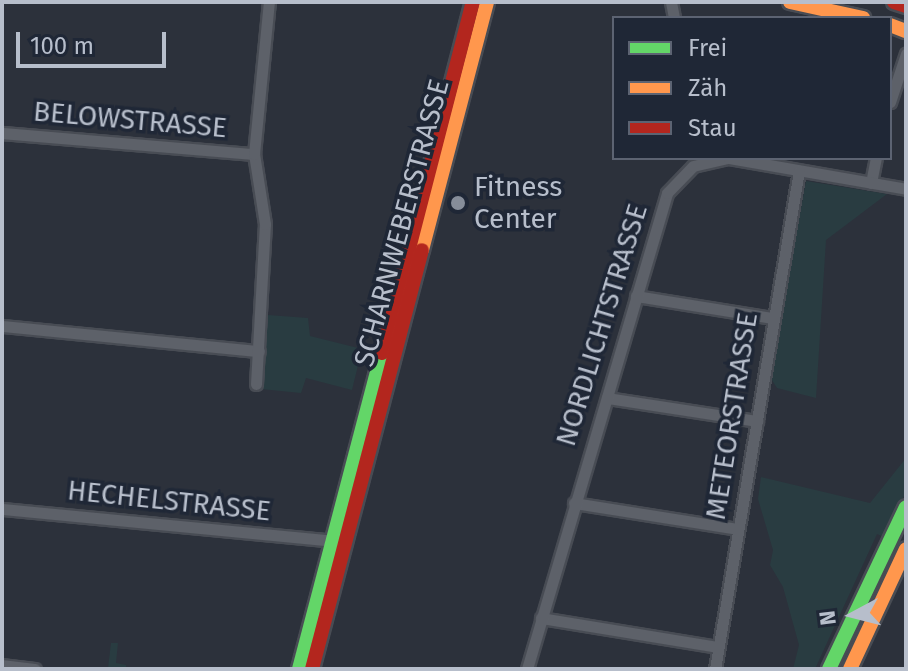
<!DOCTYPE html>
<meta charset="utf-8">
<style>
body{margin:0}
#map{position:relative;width:908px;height:671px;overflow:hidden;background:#2c313b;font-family:"Fira Sans",sans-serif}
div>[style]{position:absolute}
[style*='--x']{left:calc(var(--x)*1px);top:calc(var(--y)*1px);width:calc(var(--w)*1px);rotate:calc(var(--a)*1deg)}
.green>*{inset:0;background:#293c41}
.roads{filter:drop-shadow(2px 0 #484c54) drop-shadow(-2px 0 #484c54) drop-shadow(0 2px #484c54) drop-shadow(0 -2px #484c54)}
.street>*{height:11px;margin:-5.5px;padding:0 5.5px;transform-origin:5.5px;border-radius:5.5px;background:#5d6169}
.fast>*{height:14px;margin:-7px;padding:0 7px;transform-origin:7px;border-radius:7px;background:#63d668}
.slow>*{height:14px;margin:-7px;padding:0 7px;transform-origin:7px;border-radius:7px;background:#ff974d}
.jam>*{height:14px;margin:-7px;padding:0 7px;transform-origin:7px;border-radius:7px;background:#b3261e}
.dots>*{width:22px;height:22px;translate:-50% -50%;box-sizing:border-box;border:4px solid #1f2736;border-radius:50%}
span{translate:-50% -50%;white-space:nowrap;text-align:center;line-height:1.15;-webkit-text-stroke:7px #1f2736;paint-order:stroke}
.street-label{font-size:28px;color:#b7becb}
.poi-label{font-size:28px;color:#b7becb}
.left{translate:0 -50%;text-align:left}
.frame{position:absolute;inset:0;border:4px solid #b7becb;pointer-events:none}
.legend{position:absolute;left:612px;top:16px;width:280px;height:144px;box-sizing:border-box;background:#1f2736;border:2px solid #5c6372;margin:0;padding:10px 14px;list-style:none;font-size:24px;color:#b7becb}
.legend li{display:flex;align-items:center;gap:16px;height:40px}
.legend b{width:40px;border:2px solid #5c6372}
.north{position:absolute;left:812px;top:575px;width:80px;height:80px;-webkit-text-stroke:6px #1f2736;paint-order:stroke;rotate:263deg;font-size:22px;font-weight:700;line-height:32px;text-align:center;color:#b7becb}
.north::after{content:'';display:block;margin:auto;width:28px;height:36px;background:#b7becb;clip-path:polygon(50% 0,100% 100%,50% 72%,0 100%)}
.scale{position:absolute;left:16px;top:32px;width:150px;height:36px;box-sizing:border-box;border:4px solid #b7becb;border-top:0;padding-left:10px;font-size:24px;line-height:28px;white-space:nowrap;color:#b7becb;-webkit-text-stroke:6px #1f2736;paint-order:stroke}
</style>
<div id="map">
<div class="green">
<i style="clip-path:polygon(806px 181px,887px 194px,826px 240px,816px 398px,777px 388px,770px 377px)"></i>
<i style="clip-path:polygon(268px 315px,308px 318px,310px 336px,362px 349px,352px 390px,306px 378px,301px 393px,261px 389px)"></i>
<i style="clip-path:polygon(906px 458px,906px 492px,884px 537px,877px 534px,815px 669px,793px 669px,799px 645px,783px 587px,770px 565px,773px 550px,758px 499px,761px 477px,870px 503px)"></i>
<i style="clip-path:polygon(111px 643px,118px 643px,116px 663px,126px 665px,126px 669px,108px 668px)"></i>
</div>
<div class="roads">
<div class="street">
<i style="--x:671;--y:2;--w:16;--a:79"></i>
<i style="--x:890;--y:102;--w:51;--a:-71.6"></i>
<i style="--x:2;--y:133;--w:253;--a:4.8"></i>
<i style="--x:871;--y:183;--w:25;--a:-79"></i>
<i style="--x:636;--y:296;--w:138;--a:9.2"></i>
<i style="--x:2;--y:326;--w:258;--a:5.6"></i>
<i style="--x:256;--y:384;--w:160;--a:-86.8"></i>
<i style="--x:265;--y:224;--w:71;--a:-98.9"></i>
<i style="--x:254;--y:154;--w:153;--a:-84.4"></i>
<i style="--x:607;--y:398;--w:152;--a:8.7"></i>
<i style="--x:574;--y:503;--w:166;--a:9"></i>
<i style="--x:2;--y:509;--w:332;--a:5.5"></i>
<i style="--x:541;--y:618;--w:179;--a:9.3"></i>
<i style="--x:2;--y:665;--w:33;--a:7"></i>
<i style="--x:527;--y:669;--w:496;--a:-73.6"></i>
<i style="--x:667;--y:193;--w:37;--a:-46"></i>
<i style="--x:693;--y:166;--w:37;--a:-13"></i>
<i style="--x:729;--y:158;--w:180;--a:9.9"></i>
<i style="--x:715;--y:669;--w:505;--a:-80.43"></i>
</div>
<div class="fast">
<i style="--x:299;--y:669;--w:327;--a:-75.3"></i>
<i style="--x:829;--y:669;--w:179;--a:-64.6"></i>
</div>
<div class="slow">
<i style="--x:790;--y:2;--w:75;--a:12.4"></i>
<i style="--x:890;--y:25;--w:17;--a:21"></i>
<i style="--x:422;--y:250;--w:256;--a:-75.3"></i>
<i style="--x:850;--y:669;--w:132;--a:-65"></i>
</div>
<div class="jam">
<i style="--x:894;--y:2;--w:13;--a:18"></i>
<i style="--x:382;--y:353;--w:363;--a:-75.5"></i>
<i style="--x:312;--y:669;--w:433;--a:-75.3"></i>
</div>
</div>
<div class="dots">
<i style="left:458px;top:203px;background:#868d99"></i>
</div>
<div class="street-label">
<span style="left:130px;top:120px;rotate:5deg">BELOWSTRASSE</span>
<span style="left:402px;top:223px;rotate:-75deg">SCHARNWEBERSTRASSE</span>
<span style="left:602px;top:325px;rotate:-73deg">NORDLICHTSTRASSE</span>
<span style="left:732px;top:416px;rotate:-81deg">METEORSTRASSE</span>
<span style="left:169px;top:501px;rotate:6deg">HECHELSTRASSE</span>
</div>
<div class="poi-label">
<span class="left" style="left:474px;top:203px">Fitness<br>Center</span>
</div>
<div class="frame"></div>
<ul class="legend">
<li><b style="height:10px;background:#63d668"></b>Frei</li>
<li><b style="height:10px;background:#ff974d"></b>Zäh</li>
<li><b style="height:10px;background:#b3261e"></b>Stau</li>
</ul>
<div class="north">N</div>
<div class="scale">100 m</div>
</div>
